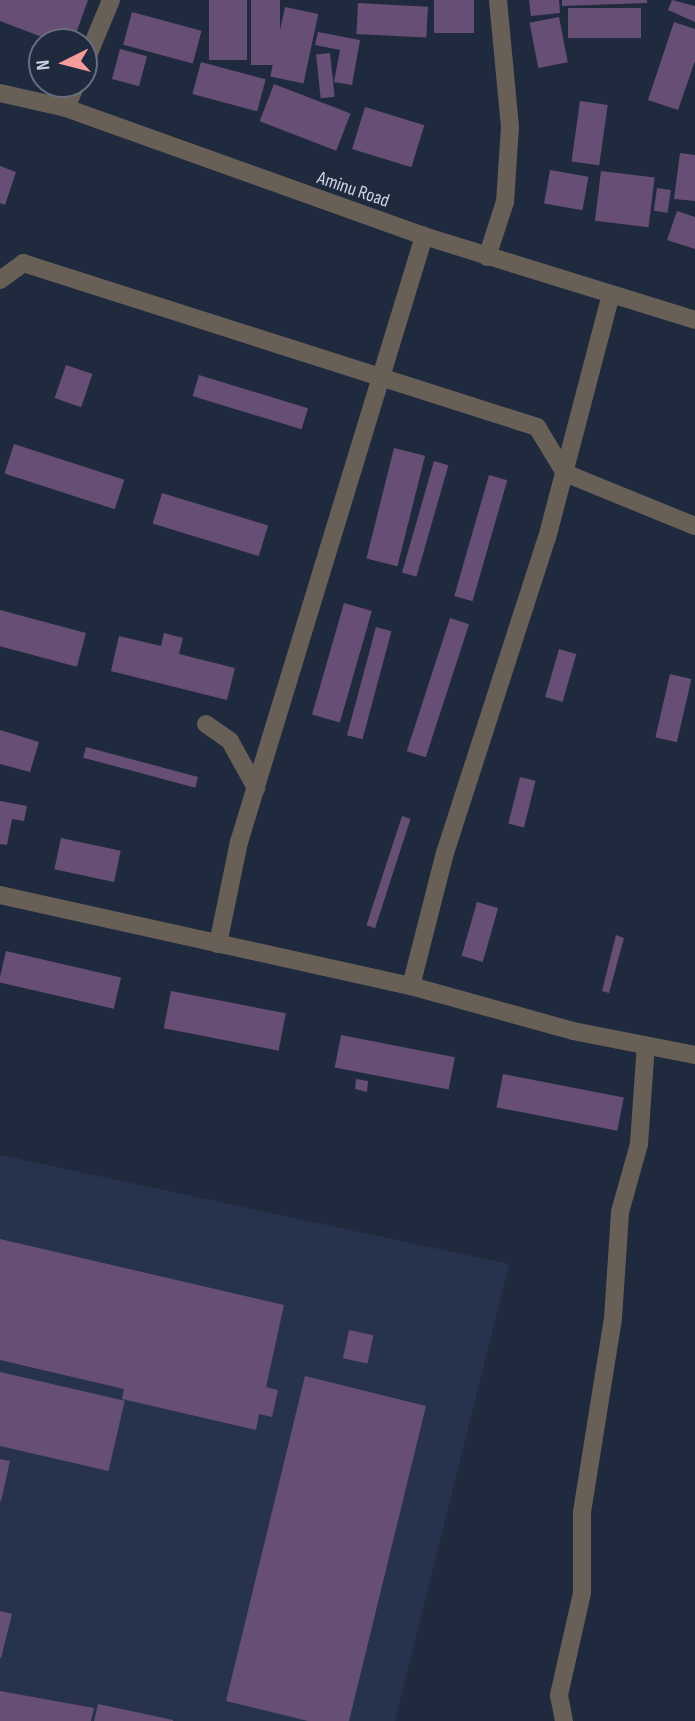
<!DOCTYPE html>
<style>
body{margin:0}
#map{position:relative;width:695px;height:1721px;overflow:hidden;background:#202a3e;font-family:"Sofia Sans Condensed",sans-serif}
div>[style]{position:absolute}
[style*='--x']{left:calc(var(--x)*1px);top:calc(var(--y)*1px);width:calc(var(--w)*1px);rotate:calc(var(--a)*1deg)}
.built>*{inset:0;background:#27334d}
.building>*{inset:0;background:#674e75;transform-origin:0 0}
.minor>*{height:18px;margin:-9px;padding:0 9px;transform-origin:9px;border-radius:9px;background:#686057}
span{translate:-50% -50%;white-space:nowrap;text-align:center;line-height:1.15;-webkit-text-stroke:7px #202a3e;paint-order:stroke}
.street-label{font-size:19px;color:#ced5e2}
.north{position:absolute;left:28px;top:28px;width:70px;height:70px;box-sizing:border-box;background:#202a3e;border:2px solid #666e80;border-radius:50%;rotate:264deg;font-size:19px;font-weight:700;line-height:28px;text-align:center;color:#ced5e2}
.north::after{content:'';display:block;margin:auto;width:24px;height:32px;background:#f59b9c;clip-path:polygon(50% 0,100% 100%,50% 72%,0 100%)}
</style>
<div id="map">
<div class="built">
<i style="clip-path:polygon(0 1155px,509px 1264px,395px 1721px,0 1721px)"></i>
</div>
<div class="building">
<i style="clip-path:polygon(0 0,88px 0,73px 42px,55px 42px,0 21px)"></i>
<i style="left:209px;top:0;width:38px;height:60px"></i>
<i style="left:251px;top:0;width:29px;height:65px"></i>
<i style="left:434px;top:0;width:40px;height:33px"></i>
<i style="clip-path:polygon(529px 0,559px 0,560px 13px,531px 16px)"></i>
<i style="clip-path:polygon(562px 0,647px 0,647px 3px,562px 6px)"></i>
<i style="clip-path:polygon(672px 0,695px 6px,695px 22px,668px 10px)"></i>
<i style="left:358px;top:3px;width:70px;height:31px;rotate:3deg"></i>
<i style="left:285px;top:7px;width:34px;height:71px;rotate:12deg"></i>
<i style="left:641px;top:8px;width:30px;height:73px;rotate:90deg"></i>
<i style="left:132px;top:12px;width:72px;height:34px;rotate:15deg"></i>
<i style="left:559px;top:17px;width:46px;height:30px;rotate:79deg"></i>
<i style="clip-path:polygon(674px 22px,695px 29px,695px 61px,678px 110px,648px 100px)"></i>
<i style="clip-path:polygon(318px 32px,360px 40px,352px 85px,334px 82px,340px 50px,315px 45px)"></i>
<i style="left:120px;top:49px;width:28px;height:31px;rotate:15deg"></i>
<i style="left:330px;top:53px;width:44px;height:14px;rotate:84deg"></i>
<i style="left:201px;top:62px;width:67px;height:33px;rotate:15deg"></i>
<i style="left:274px;top:84px;width:82px;height:40px;rotate:21deg"></i>
<i style="left:580px;top:101px;width:28px;height:61px;rotate:8deg"></i>
<i style="left:365px;top:107px;width:62px;height:44px;rotate:17deg"></i>
<i style="clip-path:polygon(680px 153px,695px 155px,695px 201px,674px 199px)"></i>
<i style="clip-path:polygon(0 166px,16px 172px,5px 205px,0 203px)"></i>
<i style="left:550px;top:170px;width:39px;height:34px;rotate:10deg"></i>
<i style="left:601px;top:171px;width:54px;height:50px;rotate:7deg"></i>
<i style="left:657px;top:188px;width:14px;height:23px;rotate:8deg"></i>
<i style="clip-path:polygon(677px 211px,695px 217px,695px 249px,667px 240px)"></i>
<i style="left:66px;top:365px;width:28px;height:35px;rotate:19deg"></i>
<i style="left:199px;top:375px;width:114px;height:22px;rotate:17deg"></i>
<i style="left:14px;top:444px;width:116px;height:31px;rotate:18deg"></i>
<i style="left:394px;top:448px;width:32px;height:114px;rotate:14deg"></i>
<i style="left:434px;top:461px;width:15px;height:116px;rotate:16deg"></i>
<i style="left:489px;top:475px;width:19px;height:126px;rotate:16deg"></i>
<i style="left:162px;top:493px;width:111px;height:32px;rotate:17deg"></i>
<i style="left:344px;top:603px;width:29px;height:116px;rotate:16deg"></i>
<i style="left:0;top:610px;width:89px;height:35px;rotate:15deg"></i>
<i style="left:450px;top:618px;width:20px;height:140px;rotate:18deg"></i>
<i style="left:376px;top:627px;width:16px;height:112px;rotate:15deg"></i>
<i style="clip-path:polygon(164px 633px,183px 638px,179px 654px,235px 668px,227px 700px,111px 671px,119px 636px,161px 646px)"></i>
<i style="left:559px;top:649px;width:18px;height:50px;rotate:16deg"></i>
<i style="left:670px;top:674px;width:22px;height:65px;rotate:13deg"></i>
<i style="clip-path:polygon(0 730px,39px 742px,30px 772px,0 764px)"></i>
<i style="left:86px;top:747px;width:116px;height:11px;rotate:15deg"></i>
<i style="left:520px;top:777px;width:16px;height:48px;rotate:14deg"></i>
<i style="clip-path:polygon(0 801px,27px 806px,24px 821px,12px 819px,7px 845px,0 844px)"></i>
<i style="left:402px;top:816px;width:9px;height:115px;rotate:18deg"></i>
<i style="left:61px;top:838px;width:61px;height:32px;rotate:12deg"></i>
<i style="left:477px;top:902px;width:22px;height:56px;rotate:16deg"></i>
<i style="clip-path:polygon(616px 935px,624px 938px,609px 993px,602px 991px)"></i>
<i style="left:6px;top:951px;width:118px;height:32px;rotate:13deg"></i>
<i style="left:171px;top:991px;width:117px;height:38px;rotate:11deg"></i>
<i style="left:341px;top:1035px;width:116px;height:33px;rotate:11deg"></i>
<i style="left:503px;top:1074px;width:123px;height:34px;rotate:11deg"></i>
<i style="clip-path:polygon(356px 1079px,368px 1081px,367px 1092px,355px 1089px)"></i>
<i style="clip-path:polygon(0 1239px,284px 1305px,266px 1387px,278px 1390px,272px 1417px,259px 1414px,256px 1430px,122px 1399px,124px 1389px,0 1360px)"></i>
<i style="left:349px;top:1330px;width:25px;height:29px;rotate:12deg"></i>
<i style="left:0;top:1372px;width:128px;height:72px;rotate:13deg"></i>
<i style="clip-path:polygon(305px 1376px,426px 1406px,349px 1721px,308px 1721px,226px 1701px)"></i>
<i style="clip-path:polygon(0 1459px,10px 1461px,1px 1501px,0 1501px)"></i>
<i style="clip-path:polygon(0 1611px,12px 1614px,1px 1658px,0 1658px)"></i>
<i style="clip-path:polygon(0 1691px,94px 1708px,91px 1721px,0 1721px)"></i>
<i style="clip-path:polygon(98px 1704px,173px 1720px,173px 1721px,94px 1721px)"></i>
</div>
<div class="minor">
<i style="--x:84;--y:65;--w:70;--a:-67.4"></i>
<i style="--x:0;--y:93;--w:68;--a:12.8"></i>
<i style="--x:66;--y:108;--w:380;--a:19.7"></i>
<i style="--x:424;--y:236;--w:284;--a:17.2"></i>
<i style="--x:66;--y:108;--w:26;--a:-67"></i>
<i style="--x:487;--y:257;--w:58;--a:-71.9"></i>
<i style="--x:505;--y:202;--w:75;--a:-86.2"></i>
<i style="--x:510;--y:127;--w:128;--a:-95.4"></i>
<i style="--x:0;--y:280;--w:29;--a:-36"></i>
<i style="--x:23;--y:263;--w:540;--a:17.7"></i>
<i style="--x:537;--y:427;--w:54;--a:58.7"></i>
<i style="--x:565;--y:473;--w:140;--a:22.2"></i>
<i style="--x:206;--y:724;--w:29;--a:35"></i>
<i style="--x:230;--y:741;--w:54;--a:61"></i>
<i style="--x:0;--y:895;--w:421;--a:12.5"></i>
<i style="--x:411;--y:986;--w:168;--a:15.5"></i>
<i style="--x:573;--y:1031;--w:124;--a:11.1"></i>
<i style="--x:218;--y:944;--w:104;--a:-78.4"></i>
<i style="--x:239;--y:842;--w:634;--a:-73.02"></i>
<i style="--x:411;--y:986;--w:137;--a:-75.7"></i>
<i style="--x:445;--y:853;--w:331;--a:-72.1"></i>
<i style="--x:547;--y:538;--w:252;--a:-75.3"></i>
<i style="--x:564;--y:1721;--w:26;--a:-101"></i>
<i style="--x:559;--y:1695;--w:105;--a:-77.3"></i>
<i style="--x:582;--y:1593;--w:81;--a:-90"></i>
<i style="--x:582;--y:1512;--w:196;--a:-80.9"></i>
<i style="--x:613;--y:1318;--w:106;--a:-86.2"></i>
<i style="--x:620;--y:1212;--w:71;--a:-74.4"></i>
<i style="--x:639;--y:1144;--w:99;--a:-86"></i>
</div>
<div class="street-label">
<span style="left:353px;top:190px;rotate:19deg">Aminu Road</span>
</div>
<div class="north">N</div>
</div>
